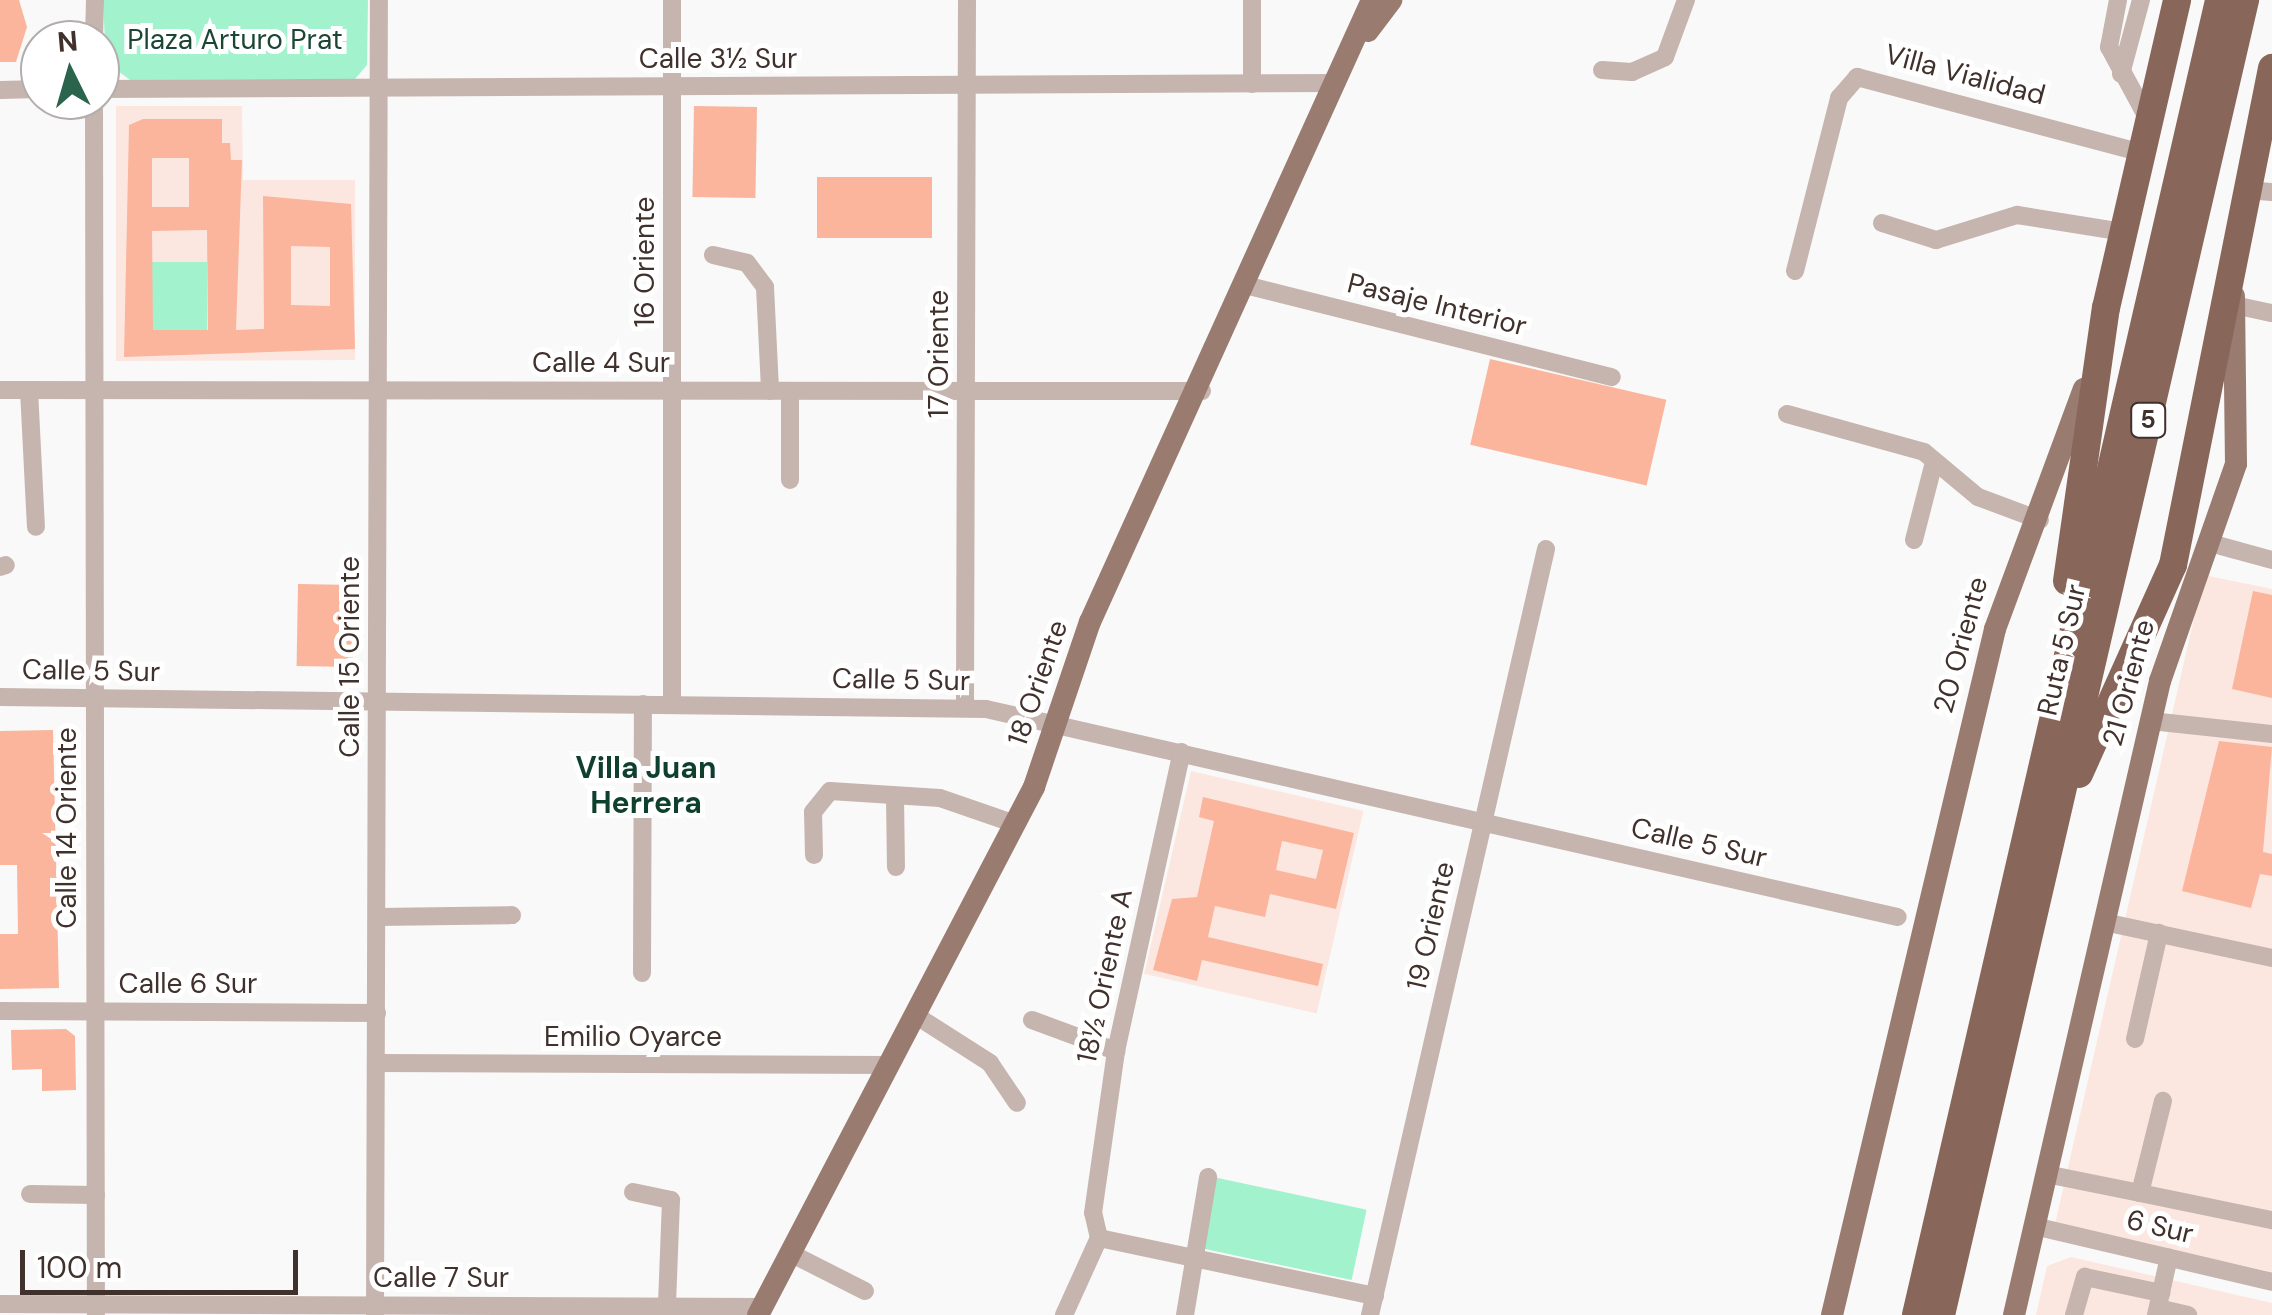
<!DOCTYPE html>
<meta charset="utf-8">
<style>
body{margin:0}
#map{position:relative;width:2272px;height:1315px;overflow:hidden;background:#f9f9f9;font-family:"DM Sans",sans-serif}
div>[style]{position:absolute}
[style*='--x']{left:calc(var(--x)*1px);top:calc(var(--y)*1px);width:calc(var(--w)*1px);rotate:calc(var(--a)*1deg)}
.built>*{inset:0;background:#fbe7e0;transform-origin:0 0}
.green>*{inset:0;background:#a2f2cd;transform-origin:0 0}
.building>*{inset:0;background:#fbb59c;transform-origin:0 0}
.minor>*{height:18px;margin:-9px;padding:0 9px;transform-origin:9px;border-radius:9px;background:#c6b4ae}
.major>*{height:22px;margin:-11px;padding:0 11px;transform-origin:11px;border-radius:11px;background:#9a7b70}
.highway>*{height:28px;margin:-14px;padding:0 14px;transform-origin:14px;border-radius:14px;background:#89665a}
span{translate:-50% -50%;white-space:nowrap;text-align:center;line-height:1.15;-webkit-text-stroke:10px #fff;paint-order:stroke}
.shield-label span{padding:2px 8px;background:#fff;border:2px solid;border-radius:8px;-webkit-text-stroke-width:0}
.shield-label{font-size:25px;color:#41312c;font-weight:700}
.park-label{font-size:28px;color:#1b4534}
.street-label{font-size:28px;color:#41312c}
.neighbourhood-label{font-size:30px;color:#0f3f2d;font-weight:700}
.north{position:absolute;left:20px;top:20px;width:100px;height:100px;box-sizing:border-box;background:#fff;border:2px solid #b3adab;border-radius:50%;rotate:355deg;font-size:28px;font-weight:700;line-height:40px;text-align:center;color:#41312c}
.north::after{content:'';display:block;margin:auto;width:35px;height:45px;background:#2b644d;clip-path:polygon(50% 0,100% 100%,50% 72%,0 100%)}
.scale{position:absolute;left:20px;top:1250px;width:278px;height:45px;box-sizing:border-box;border:5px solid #41312c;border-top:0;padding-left:12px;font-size:30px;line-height:35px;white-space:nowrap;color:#41312c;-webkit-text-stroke:8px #fff;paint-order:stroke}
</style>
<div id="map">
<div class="built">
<i style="clip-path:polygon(116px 106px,242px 106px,243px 180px,355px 180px,355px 360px,116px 361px)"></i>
<i style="clip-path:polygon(2204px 575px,2272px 589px,2272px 1272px,2055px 1224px)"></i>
<i style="left:1191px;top:771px;width:177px;height:208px;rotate:13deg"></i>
<i style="clip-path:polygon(2071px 1257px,2272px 1303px,2272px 1315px,2036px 1315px,2047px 1266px)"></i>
</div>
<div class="green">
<i style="clip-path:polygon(103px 0,368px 0,367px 65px,355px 79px,130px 80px,106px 62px)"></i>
<i style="left:207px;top:262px;width:68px;height:55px;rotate:90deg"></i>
<i style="left:1213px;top:1177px;width:157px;height:72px;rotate:12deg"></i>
</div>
<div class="building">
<i style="clip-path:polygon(0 0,19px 0,27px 27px,16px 62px,0 62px)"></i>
<i style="left:757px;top:107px;width:91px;height:63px;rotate:91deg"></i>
<i style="clip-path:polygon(evenodd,143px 119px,222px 119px,222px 143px,230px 143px,231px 160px,242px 160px,236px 330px,264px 329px,263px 196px,351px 204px,355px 349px,124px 357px,129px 125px,143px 119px,152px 158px,189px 158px,189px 207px,152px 207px,152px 158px,143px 119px,207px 230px,208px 330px,153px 330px,152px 231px,207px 230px,143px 119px,291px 246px,330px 247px,330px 306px,291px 305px,291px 246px)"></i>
<i style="left:817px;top:177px;width:115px;height:61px"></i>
<i style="left:1490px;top:359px;width:181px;height:88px;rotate:13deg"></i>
<i style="left:298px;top:584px;width:56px;height:82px;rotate:1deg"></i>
<i style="clip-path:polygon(2253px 591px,2272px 595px,2272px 698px,2232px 689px)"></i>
<i style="clip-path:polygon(53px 730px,59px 988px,0 989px,0 934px,18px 934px,17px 865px,0 865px,0 731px)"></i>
<i style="clip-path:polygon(2219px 741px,2272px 747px,2263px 852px,2272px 854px,2272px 876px,2260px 874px,2251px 908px,2182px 891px)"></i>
<i style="clip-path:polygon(evenodd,1203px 797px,1354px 833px,1336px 909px,1270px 894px,1265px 917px,1215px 906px,1208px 937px,1323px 964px,1318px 986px,1202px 960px,1197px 981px,1153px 970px,1172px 899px,1197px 897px,1214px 821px,1199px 817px,1203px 797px,1282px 841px,1323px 850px,1316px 879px,1276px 870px,1282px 841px)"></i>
<i style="clip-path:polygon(66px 1029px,75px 1036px,76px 1090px,42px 1091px,42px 1069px,12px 1070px,11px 1030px)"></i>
</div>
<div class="minor">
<i style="--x:2118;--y:0;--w:48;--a:100.8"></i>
<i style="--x:2109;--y:47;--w:84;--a:61.6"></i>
<i style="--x:94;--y:40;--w:40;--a:-88.6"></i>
<i style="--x:1602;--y:70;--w:30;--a:4"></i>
<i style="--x:1632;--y:72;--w:36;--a:-24"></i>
<i style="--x:1665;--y:57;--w:61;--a:-69.8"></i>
<i style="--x:2121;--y:74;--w:77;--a:-74.9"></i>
<i style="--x:1252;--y:84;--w:84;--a:-90"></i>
<i style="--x:100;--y:89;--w:1236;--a:-0.28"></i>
<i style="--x:0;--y:90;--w:40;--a:-1.4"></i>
<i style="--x:94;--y:100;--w:1215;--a:89.91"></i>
<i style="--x:2244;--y:190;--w:28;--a:4"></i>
<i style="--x:1882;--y:223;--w:57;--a:17.5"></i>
<i style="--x:1936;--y:240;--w:85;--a:-17.2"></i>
<i style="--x:2017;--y:215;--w:107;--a:9.1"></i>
<i style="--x:713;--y:255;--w:35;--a:13"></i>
<i style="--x:747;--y:263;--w:30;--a:53"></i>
<i style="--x:765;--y:287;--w:104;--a:87.2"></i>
<i style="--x:1795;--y:271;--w:179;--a:-75.7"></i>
<i style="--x:1839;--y:98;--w:28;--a:-49"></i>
<i style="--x:1857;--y:77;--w:295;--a:14.9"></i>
<i style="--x:1249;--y:286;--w:374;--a:14.1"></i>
<i style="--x:2234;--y:305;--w:39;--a:12"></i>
<i style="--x:0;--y:390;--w:1202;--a:0.05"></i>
<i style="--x:29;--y:390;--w:137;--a:87.1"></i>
<i style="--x:1787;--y:414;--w:142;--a:15.5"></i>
<i style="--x:1924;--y:452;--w:70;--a:39.8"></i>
<i style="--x:1978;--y:497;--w:66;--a:20.4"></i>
<i style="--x:790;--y:480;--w:89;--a:-90"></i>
<i style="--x:1914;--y:540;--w:81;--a:-75.6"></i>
<i style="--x:2210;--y:543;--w:64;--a:15.3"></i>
<i style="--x:0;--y:567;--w:6;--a:-18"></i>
<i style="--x:0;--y:697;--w:986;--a:0.7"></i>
<i style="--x:986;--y:709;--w:935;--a:12.85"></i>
<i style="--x:672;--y:704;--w:704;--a:-90"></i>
<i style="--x:965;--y:708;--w:708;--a:-89.84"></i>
<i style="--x:2151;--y:721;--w:122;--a:6.1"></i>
<i style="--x:895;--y:797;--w:70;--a:89.2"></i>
<i style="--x:814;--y:855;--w:43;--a:-91.3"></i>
<i style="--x:813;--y:812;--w:27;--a:-51"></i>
<i style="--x:830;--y:791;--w:110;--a:3.6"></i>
<i style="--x:940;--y:798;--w:79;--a:19.1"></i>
<i style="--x:377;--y:917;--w:135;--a:-0.8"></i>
<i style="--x:2104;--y:922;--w:172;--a:12.1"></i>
<i style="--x:642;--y:973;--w:269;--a:-89.8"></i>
<i style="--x:0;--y:1011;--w:377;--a:0.3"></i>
<i style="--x:915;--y:1015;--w:89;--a:32.6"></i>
<i style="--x:990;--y:1063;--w:48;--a:56"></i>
<i style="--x:1032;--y:1020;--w:90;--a:20.3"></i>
<i style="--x:2135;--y:1039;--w:109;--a:-77.2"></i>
<i style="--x:376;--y:1063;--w:513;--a:0.22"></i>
<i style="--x:2046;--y:1174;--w:96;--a:11.4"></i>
<i style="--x:2140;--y:1193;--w:95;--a:-76"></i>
<i style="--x:633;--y:1192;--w:39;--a:12"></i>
<i style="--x:671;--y:1200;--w:106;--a:92.2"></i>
<i style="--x:2140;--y:1193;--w:135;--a:11.6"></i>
<i style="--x:30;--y:1194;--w:66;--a:0.9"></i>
<i style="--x:2034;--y:1226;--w:244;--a:13.2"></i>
<i style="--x:1099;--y:1238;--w:282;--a:11.9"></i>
<i style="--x:790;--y:1253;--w:84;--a:26.9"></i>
<i style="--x:0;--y:1304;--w:763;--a:0.23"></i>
<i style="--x:2158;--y:1308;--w:31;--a:13"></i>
<i style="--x:375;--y:1315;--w:1315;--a:-89.83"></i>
<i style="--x:1064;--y:1315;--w:85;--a:-65.6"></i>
<i style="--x:1099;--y:1238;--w:26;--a:-103"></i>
<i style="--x:1093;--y:1213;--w:164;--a:-81.9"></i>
<i style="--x:1116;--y:1051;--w:306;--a:-77.6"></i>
<i style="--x:1185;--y:1315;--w:140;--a:-80.5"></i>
<i style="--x:1370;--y:1315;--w:786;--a:-77.06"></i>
<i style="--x:2074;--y:1315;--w:40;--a:-74"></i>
<i style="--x:2085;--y:1277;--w:78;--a:11.9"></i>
<i style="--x:2156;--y:1315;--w:59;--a:-77.4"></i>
</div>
<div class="major">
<i style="--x:1368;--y:31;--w:39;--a:-53"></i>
<i style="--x:758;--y:1315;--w:596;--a:-62.4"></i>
<i style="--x:1034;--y:787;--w:174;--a:-71.3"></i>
<i style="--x:1090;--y:622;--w:683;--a:-65.61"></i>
<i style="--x:1832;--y:1315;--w:705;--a:-76.63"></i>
<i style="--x:1995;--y:629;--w:256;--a:-69.7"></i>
<i style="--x:2014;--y:1315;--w:651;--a:-77.03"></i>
<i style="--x:2160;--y:681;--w:230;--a:-70.7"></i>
<i style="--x:2236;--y:464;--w:168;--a:-90.7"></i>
</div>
<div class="highway">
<i style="--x:2067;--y:581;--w:276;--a:-81.9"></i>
<i style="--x:2106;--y:308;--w:316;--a:-77"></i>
<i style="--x:2079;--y:774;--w:229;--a:-65.8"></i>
<i style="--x:2173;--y:565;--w:507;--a:-78.73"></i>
<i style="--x:1916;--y:1315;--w:1349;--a:-77.02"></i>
<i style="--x:1941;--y:1315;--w:1350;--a:-76.98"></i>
</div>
<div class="shield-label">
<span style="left:2148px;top:420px">5</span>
</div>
<div class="park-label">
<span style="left:235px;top:40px">Plaza Arturo Prat</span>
</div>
<div class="street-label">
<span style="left:718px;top:59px">Calle 3½ Sur</span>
<span style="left:1965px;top:75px;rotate:15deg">Villa Vialidad</span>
<span style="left:645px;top:262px;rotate:-90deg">16 Oriente</span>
<span style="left:1437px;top:305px;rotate:14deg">Pasaje Interior</span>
<span style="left:939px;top:354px;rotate:-90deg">17 Oriente</span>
<span style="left:601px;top:363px">Calle 4 Sur</span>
<span style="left:1961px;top:645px;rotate:-75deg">20 Oriente</span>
<span style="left:2062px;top:650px;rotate:-77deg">Ruta 5 Sur</span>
<span style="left:350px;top:657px;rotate:-90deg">Calle 15 Oriente</span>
<span style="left:91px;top:671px;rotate:1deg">Calle 5 Sur</span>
<span style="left:901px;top:680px;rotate:1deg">Calle 5 Sur</span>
<span style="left:1038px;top:683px;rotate:-71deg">18 Oriente</span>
<span style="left:2129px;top:683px;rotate:-75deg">21 Oriente</span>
<span style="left:67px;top:828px;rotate:-90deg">Calle 14 Oriente</span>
<span style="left:1699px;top:843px;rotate:13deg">Calle 5 Sur</span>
<span style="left:1431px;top:926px;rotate:-77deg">19 Oriente</span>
<span style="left:1105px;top:976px;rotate:-78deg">18½ Oriente A</span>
<span style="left:188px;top:984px">Calle 6 Sur</span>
<span style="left:633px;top:1037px">Emilio Oyarce</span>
<span style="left:2160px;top:1227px;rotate:13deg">6 Sur</span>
<span style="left:441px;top:1278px">Calle 7 Sur</span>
</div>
<div class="neighbourhood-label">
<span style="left:646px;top:785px">Villa Juan<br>Herrera</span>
</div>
<div class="north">N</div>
<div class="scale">100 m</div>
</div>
